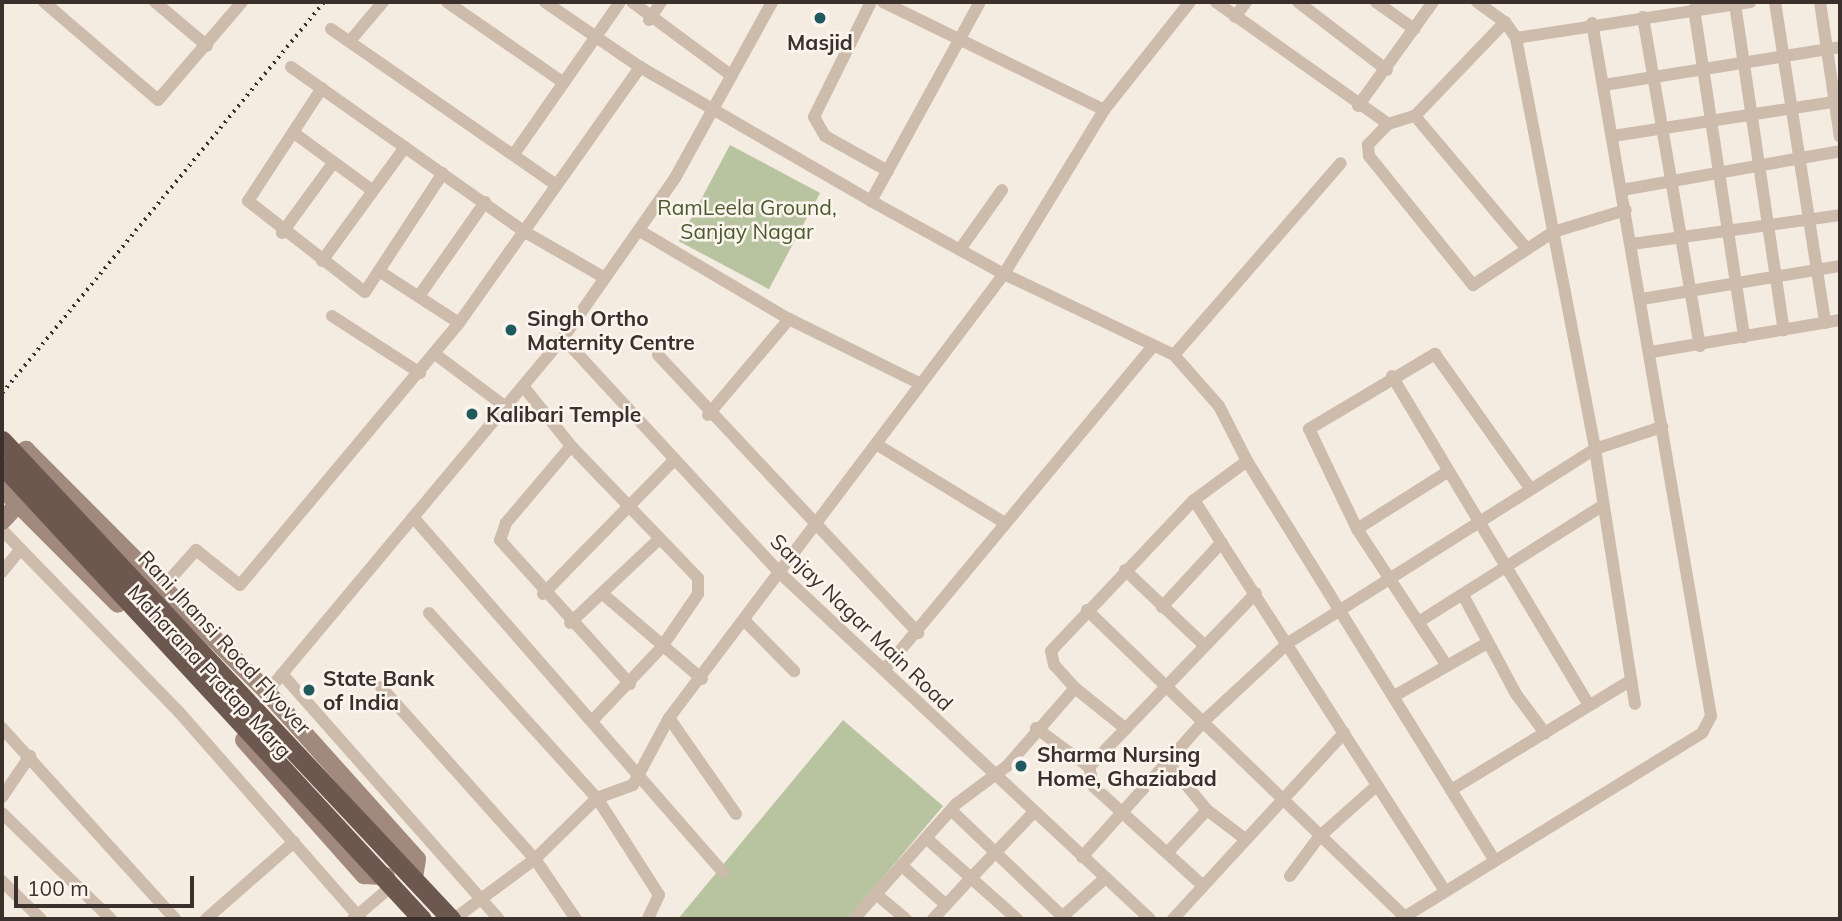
<!DOCTYPE html>
<style>
body{margin:0}
#map{position:relative;width:1842px;height:921px;overflow:hidden;background:#f4ebe1;font-family:Mulish,sans-serif}
div>[style]{position:absolute}
[style*='--x']{left:calc(var(--x)*1px);top:calc(var(--y)*1px);width:calc(var(--w)*1px);rotate:calc(var(--a)*1deg)}
.green>*{inset:0;background:#b8c4a0;transform-origin:0 0}
.minor>*{height:12px;margin:-6px;padding:0 6px;transform-origin:6px;border-radius:6px;background:#cdbbac}
.secondary>*{height:18px;margin:-9px;padding:0 9px;transform-origin:9px;border-radius:9px;background:#a18a7d}
.trunk>*{height:19px;margin:-9.5px;padding:0 9.5px;transform-origin:9.5px;border-radius:9.5px;background:#6c584f}
.rail>*{height:3.5px;margin-top:-1.75px;transform-origin:0;background:repeating-linear-gradient(90deg,#3b302b 0 2px,transparent 0 7px)}
.dots>*{width:19px;height:19px;translate:-50% -50%;box-sizing:border-box;border:4px solid #fbf5ee;border-radius:50%}
span{translate:-50% -50%;white-space:nowrap;text-align:center;line-height:1.15;-webkit-text-stroke:5px #fbf5ee;paint-order:stroke}
.poi-label{font-size:21px;color:#3b302b;font-weight:700}
.left{translate:0 -50%;text-align:left}
.park-label{font-size:21px;color:#4a5a2e}
.street-label{font-size:21px;color:#3b302b}
.frame{position:absolute;inset:0;border:4px solid #3b302b;pointer-events:none}
.scale{position:absolute;left:14px;top:876px;width:180px;height:32px;box-sizing:border-box;border:4px solid #3b302b;border-top:0;padding-left:9px;font-size:21px;line-height:24px;white-space:nowrap;color:#3b302b;-webkit-text-stroke:5px #fbf5ee;paint-order:stroke}
</style>
<div id="map">
<div class="green">
<i style="left:730px;top:145px;width:102px;height:109px;rotate:28deg"></i>
<i style="clip-path:polygon(843px 720px,943px 806px,848px 919px,678px 919px)"></i>
</div>
<div class="minor">
<i style="--x:44;--y:2;--w:150;--a:40.7"></i>
<i style="--x:158;--y:100;--w:129;--a:-49.4"></i>
<i style="--x:155;--y:2;--w:68;--a:40.2"></i>
<i style="--x:447;--y:2;--w:142;--a:34.7"></i>
<i style="--x:545;--y:2;--w:115;--a:34.4"></i>
<i style="--x:640;--y:67;--w:267;--a:30.1"></i>
<i style="--x:871;--y:201;--w:152;--a:28.8"></i>
<i style="--x:1004;--y:274;--w:188;--a:25.5"></i>
<i style="--x:1174;--y:355;--w:68;--a:48.6"></i>
<i style="--x:1219;--y:406;--w:62;--a:63"></i>
<i style="--x:1247;--y:461;--w:466;--a:58.2"></i>
<i style="--x:632;--y:2;--w:124;--a:36.5"></i>
<i style="--x:871;--y:2;--w:128;--a:116.4"></i>
<i style="--x:814;--y:117;--w:22;--a:60"></i>
<i style="--x:825;--y:136;--w:72;--a:29.1"></i>
<i style="--x:883;--y:2;--w:246;--a:26"></i>
<i style="--x:1216;--y:2;--w:211;--a:35.3"></i>
<i style="--x:1388;--y:124;--w:28;--a:-17"></i>
<i style="--x:1298;--y:2;--w:112;--a:37.4"></i>
<i style="--x:1376;--y:2;--w:47;--a:35.4"></i>
<i style="--x:1477;--y:2;--w:34;--a:36"></i>
<i style="--x:1505;--y:22;--w:19;--a:55"></i>
<i style="--x:1516;--y:38;--w:419;--a:79.1"></i>
<i style="--x:1595;--y:449;--w:258;--a:81.1"></i>
<i style="--x:1775;--y:2;--w:325;--a:81.1"></i>
<i style="--x:1820;--y:2;--w:136;--a:81.6"></i>
<i style="--x:1735;--y:4;--w:330;--a:81.5"></i>
<i style="--x:1694;--y:9;--w:332;--a:81.3"></i>
<i style="--x:1235;--y:17;--w:19;--a:-54"></i>
<i style="--x:1643;--y:17;--w:334;--a:80.2"></i>
<i style="--x:649;--y:20;--w:22;--a:-56"></i>
<i style="--x:1505;--y:22;--w:130;--a:133.8"></i>
<i style="--x:1415;--y:116;--w:174;--a:49.9"></i>
<i style="--x:331;--y:29;--w:274;--a:34.7"></i>
<i style="--x:1516;--y:38;--w:237;--a:-8.7"></i>
<i style="--x:350;--y:41;--w:51;--a:-49.8"></i>
<i style="--x:291;--y:67;--w:286;--a:35.2"></i>
<i style="--x:525;--y:232;--w:92;--a:29.9"></i>
<i style="--x:1604;--y:85;--w:239;--a:-9.1"></i>
<i style="--x:322;--y:88;--w:135;--a:123.2"></i>
<i style="--x:248;--y:201;--w:148;--a:37.9"></i>
<i style="--x:365;--y:292;--w:142;--a:-56.8"></i>
<i style="--x:1358;--y:106;--w:128;--a:-54.2"></i>
<i style="--x:1388;--y:124;--w:29;--a:134"></i>
<i style="--x:1368;--y:145;--w:11;--a:85"></i>
<i style="--x:1369;--y:156;--w:166;--a:51.1"></i>
<i style="--x:1473;--y:285;--w:96;--a:-33.5"></i>
<i style="--x:1553;--y:232;--w:76;--a:-16.8"></i>
<i style="--x:294;--y:133;--w:97;--a:36.2"></i>
<i style="--x:1613;--y:136;--w:230;--a:-8.8"></i>
<i style="--x:514;--y:154;--w:185;--a:-55.1"></i>
<i style="--x:1622;--y:190;--w:221;--a:-10.1"></i>
<i style="--x:871;--y:201;--w:227;--a:-61.3"></i>
<i style="--x:640;--y:231;--w:173;--a:30.6"></i>
<i style="--x:789;--y:319;--w:145;--a:26.2"></i>
<i style="--x:282;--y:233;--w:87;--a:-53.9"></i>
<i style="--x:1632;--y:244;--w:210;--a:-7.9"></i>
<i style="--x:961;--y:248;--w:71;--a:-54.7"></i>
<i style="--x:322;--y:261;--w:141;--a:-53.9"></i>
<i style="--x:379;--y:271;--w:95;--a:33"></i>
<i style="--x:419;--y:296;--w:115;--a:-54.9"></i>
<i style="--x:1642;--y:299;--w:201;--a:-9.5"></i>
<i style="--x:332;--y:316;--w:105;--a:32.9"></i>
<i style="--x:563;--y:338;--w:321;--a:47.3"></i>
<i style="--x:781;--y:574;--w:505;--a:43.07"></i>
<i style="--x:1651;--y:352;--w:192;--a:-9.6"></i>
<i style="--x:435;--y:354;--w:90;--a:36.9"></i>
<i style="--x:658;--y:355;--w:381;--a:46.9"></i>
<i style="--x:1174;--y:355;--w:254;--a:-49"></i>
<i style="--x:1392;--y:376;--w:381;--a:59.1"></i>
<i style="--x:523;--y:386;--w:77;--a:51.3"></i>
<i style="--x:571;--y:446;--w:183;--a:46.1"></i>
<i style="--x:698;--y:578;--w:16;--a:90"></i>
<i style="--x:698;--y:594;--w:65;--a:124.4"></i>
<i style="--x:661;--y:648;--w:99;--a:133.4"></i>
<i style="--x:708;--y:415;--w:126;--a:-49.8"></i>
<i style="--x:876;--y:444;--w:151;--a:31.5"></i>
<i style="--x:571;--y:446;--w:101;--a:130.2"></i>
<i style="--x:506;--y:523;--w:18;--a:109"></i>
<i style="--x:500;--y:540;--w:194;--a:47.9"></i>
<i style="--x:1194;--y:500;--w:463;--a:57.3"></i>
<i style="--x:413;--y:517;--w:471;--a:48.9"></i>
<i style="--x:1357;--y:529;--w:107;--a:-32.3"></i>
<i style="--x:2;--y:530;--w:254;--a:45.8"></i>
<i style="--x:179;--y:712;--w:276;--a:48.7"></i>
<i style="--x:1125;--y:570;--w:108;--a:43.5"></i>
<i style="--x:2;--y:572;--w:28;--a:-51"></i>
<i style="--x:163;--y:587;--w:50;--a:-48.3"></i>
<i style="--x:196;--y:550;--w:56;--a:38.5"></i>
<i style="--x:240;--y:585;--w:341;--a:-50.1"></i>
<i style="--x:459;--y:323;--w:314;--a:-54.7"></i>
<i style="--x:543;--y:594;--w:187;--a:-45.6"></i>
<i style="--x:604;--y:595;--w:129;--a:40.6"></i>
<i style="--x:1464;--y:597;--w:110;--a:61.8"></i>
<i style="--x:1516;--y:694;--w:49;--a:53.4"></i>
<i style="--x:1162;--y:607;--w:88;--a:-47.3"></i>
<i style="--x:1087;--y:610;--w:441;--a:44"></i>
<i style="--x:429;--y:613;--w:250;--a:47.8"></i>
<i style="--x:597;--y:798;--w:115;--a:57.4"></i>
<i style="--x:659;--y:895;--w:26;--a:115"></i>
<i style="--x:1420;--y:621;--w:212;--a:-32.3"></i>
<i style="--x:746;--y:622;--w:69;--a:45.6"></i>
<i style="--x:570;--y:623;--w:122;--a:-43.3"></i>
<i style="--x:1447;--y:666;--w:164;--a:-123.3"></i>
<i style="--x:1357;--y:529;--w:111;--a:-115.6"></i>
<i style="--x:1309;--y:429;--w:147;--a:-30.8"></i>
<i style="--x:1435;--y:354;--w:164;--a:54.7"></i>
<i style="--x:884;--y:670;--w:421;--a:-50.3"></i>
<i style="--x:282;--y:674;--w:327;--a:48.5"></i>
<i style="--x:381;--y:687;--w:231;--a:48.2"></i>
<i style="--x:535;--y:859;--w:73;--a:55.7"></i>
<i style="--x:267;--y:692;--w:461;--a:-50.1"></i>
<i style="--x:563;--y:338;--w:195;--a:-55"></i>
<i style="--x:675;--y:178;--w:201;--a:-61.1"></i>
<i style="--x:1396;--y:695;--w:105;--a:-29.7"></i>
<i style="--x:669;--y:718;--w:117;--a:55.1"></i>
<i style="--x:2;--y:728;--w:258;--a:47.8"></i>
<i style="--x:1036;--y:728;--w:66;--a:36.3"></i>
<i style="--x:1089;--y:767;--w:21;--a:76"></i>
<i style="--x:1094;--y:787;--w:147;--a:42.2"></i>
<i style="--x:1126;--y:729;--w:65;--a:-141.2"></i>
<i style="--x:1075;--y:688;--w:31;--a:-132"></i>
<i style="--x:1054;--y:665;--w:14;--a:-102"></i>
<i style="--x:1051;--y:651;--w:208;--a:-46.6"></i>
<i style="--x:1194;--y:500;--w:66;--a:-36.3"></i>
<i style="--x:1170;--y:765;--w:58;--a:50.6"></i>
<i style="--x:1207;--y:810;--w:48;--a:37.3"></i>
<i style="--x:1089;--y:767;--w:241;--a:-46.2"></i>
<i style="--x:1451;--y:790;--w:211;--a:-31.4"></i>
<i style="--x:2;--y:797;--w:50;--a:-55.7"></i>
<i style="--x:951;--y:810;--w:155;--a:43.7"></i>
<i style="--x:2;--y:813;--w:152;--a:44.2"></i>
<i style="--x:926;--y:838;--w:60;--a:41.6"></i>
<i style="--x:971;--y:878;--w:91;--a:-46.3"></i>
<i style="--x:1168;--y:852;--w:57;--a:-47.1"></i>
<i style="--x:1082;--y:857;--w:186;--a:-48.1"></i>
<i style="--x:1206;--y:719;--w:112;--a:-42.8"></i>
<i style="--x:1288;--y:643;--w:363;--a:-32.3"></i>
<i style="--x:1595;--y:449;--w:71;--a:-18.2"></i>
<i style="--x:901;--y:865;--w:60;--a:41.6"></i>
<i style="--x:1290;--y:876;--w:49;--a:-53.4"></i>
<i style="--x:1319;--y:837;--w:74;--a:-41.7"></i>
<i style="--x:2;--y:881;--w:54;--a:44.3"></i>
<i style="--x:876;--y:894;--w:39;--a:40"></i>
<i style="--x:206;--y:919;--w:117;--a:-41.2"></i>
<i style="--x:353;--y:919;--w:52;--a:-40.4"></i>
<i style="--x:454;--y:919;--w:101;--a:-36.5"></i>
<i style="--x:535;--y:859;--w:87;--a:-44.5"></i>
<i style="--x:597;--y:798;--w:38;--a:-20"></i>
<i style="--x:633;--y:785;--w:76;--a:-61.8"></i>
<i style="--x:669;--y:718;--w:556;--a:-52.97"></i>
<i style="--x:1004;--y:274;--w:192;--a:-58.6"></i>
<i style="--x:1104;--y:110;--w:138;--a:-51.5"></i>
<i style="--x:854;--y:919;--w:154;--a:-48.4"></i>
<i style="--x:956;--y:804;--w:64;--a:-36.7"></i>
<i style="--x:1007;--y:766;--w:103;--a:-48.9"></i>
<i style="--x:933;--y:919;--w:56;--a:-47.2"></i>
<i style="--x:971;--y:878;--w:62;--a:41.7"></i>
<i style="--x:1060;--y:919;--w:61;--a:-42.3"></i>
<i style="--x:1173;--y:919;--w:253;--a:-47.4"></i>
<i style="--x:1401;--y:919;--w:354;--a:-31.7"></i>
<i style="--x:1702;--y:733;--w:19;--a:-62"></i>
<i style="--x:1711;--y:716;--w:703;--a:-99.74"></i>
</div>
<div class="secondary">
<i style="--x:9;--y:468;--w:25;--a:-47"></i>
<i style="--x:26;--y:450;--w:342;--a:45.1"></i>
<i style="--x:267;--y:692;--w:224;--a:48.1"></i>
<i style="--x:417;--y:859;--w:18;--a:99"></i>
<i style="--x:2;--y:488;--w:23;--a:45"></i>
<i style="--x:2;--y:521;--w:23;--a:-47"></i>
<i style="--x:18;--y:504;--w:141;--a:45"></i>
<i style="--x:244;--y:740;--w:181;--a:48.4"></i>
<i style="--x:364;--y:875;--w:22;--a:3"></i>
</div>
<div class="trunk">
<i style="--x:2;--y:440;--w:657;--a:46.85"></i>
<i style="--x:2;--y:465;--w:618;--a:47.23"></i>
</div>
<div class="rail">
<i style="--x:2;--y:393;--w:507;--a:-50.53"></i>
</div>
<div class="dots">
<i style="left:820px;top:18px;background:#1f5a5e"></i>
<i style="left:511px;top:330px;background:#1f5a5e"></i>
<i style="left:472px;top:414px;background:#1f5a5e"></i>
<i style="left:309px;top:690px;background:#1f5a5e"></i>
<i style="left:1021px;top:766px;background:#1f5a5e"></i>
</div>
<div class="poi-label">
<span style="left:820px;top:42px">Masjid</span>
<span class="left" style="left:527px;top:330px">Singh Ortho<br>Maternity Centre</span>
<span class="left" style="left:486px;top:414px">Kalibari Temple</span>
<span class="left" style="left:323px;top:690px">State Bank<br>of India</span>
<span class="left" style="left:1037px;top:766px">Sharma Nursing<br>Home, Ghaziabad</span>
</div>
<div class="park-label">
<span style="left:747px;top:219px">RamLeela Ground,<br>Sanjay Nagar</span>
</div>
<div class="street-label">
<span style="left:862px;top:622px;rotate:44deg">Sanjay Nagar Main Road</span>
<span style="left:225px;top:642px;rotate:47deg">Rani Jhansi Road Flyover</span>
<span style="left:210px;top:671px;rotate:47deg">Maharana Pratap Marg</span>
</div>
<div class="frame"></div>
<div class="scale">100 m</div>
</div>
